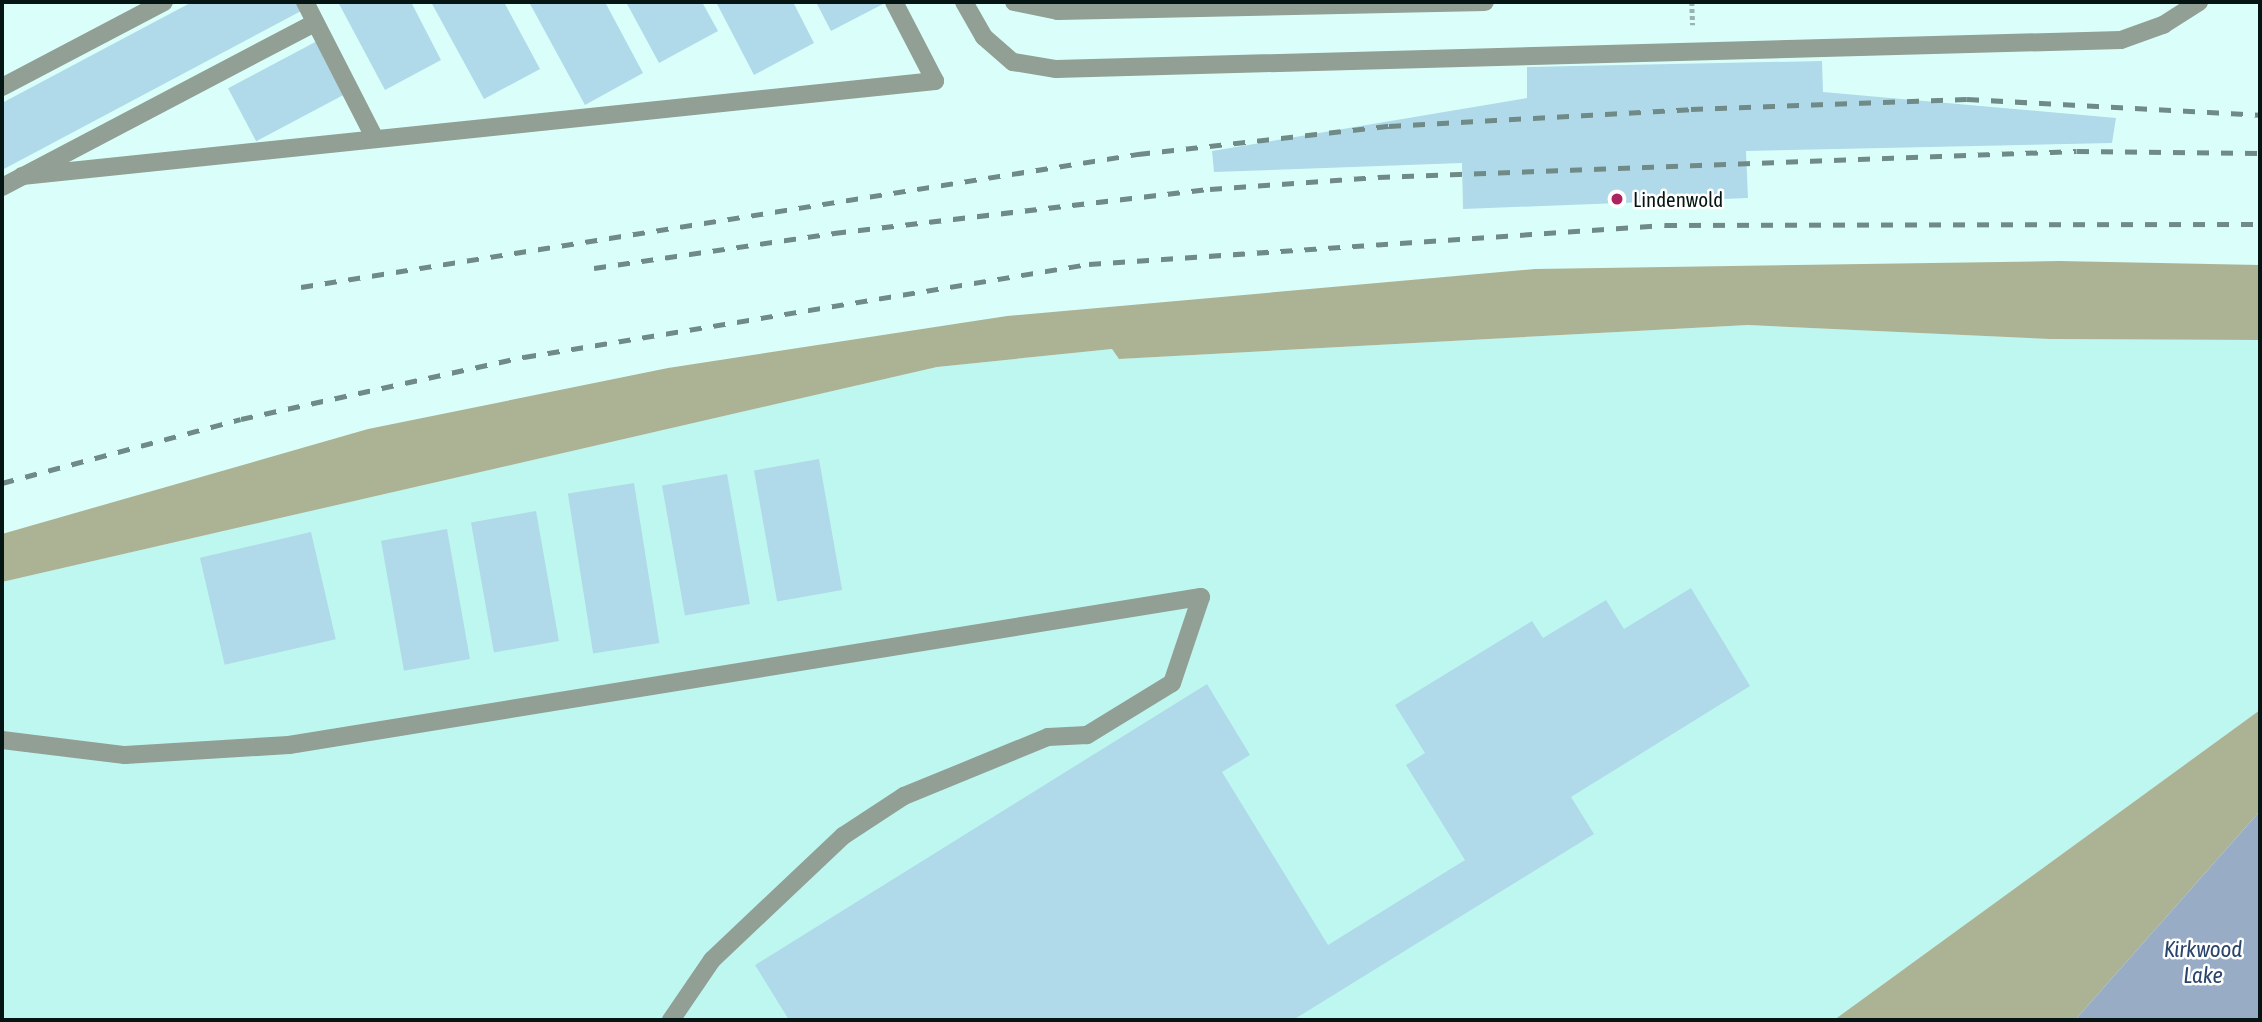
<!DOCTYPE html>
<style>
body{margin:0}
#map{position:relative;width:2262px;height:1022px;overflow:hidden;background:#dafffa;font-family:"Asap Condensed",sans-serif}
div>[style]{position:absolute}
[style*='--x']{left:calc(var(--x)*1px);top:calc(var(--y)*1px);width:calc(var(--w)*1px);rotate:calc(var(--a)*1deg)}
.built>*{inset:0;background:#bef7f0}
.forest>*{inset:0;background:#acb395}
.water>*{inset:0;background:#99acc5}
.building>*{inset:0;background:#b0dae9;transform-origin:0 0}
.path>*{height:4.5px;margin-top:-2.25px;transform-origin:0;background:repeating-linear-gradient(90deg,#96b4b0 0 3.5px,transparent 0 7px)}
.lane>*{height:18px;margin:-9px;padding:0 9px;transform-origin:9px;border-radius:9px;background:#919f95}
.rail>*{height:5px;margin-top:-2.5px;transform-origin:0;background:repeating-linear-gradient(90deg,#6f8a87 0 12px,transparent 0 24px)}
.dots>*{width:19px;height:19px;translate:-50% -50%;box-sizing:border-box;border:4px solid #fff;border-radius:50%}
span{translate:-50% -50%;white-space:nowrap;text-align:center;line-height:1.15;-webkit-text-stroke:5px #fff;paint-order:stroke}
.poi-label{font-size:21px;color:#041513}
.left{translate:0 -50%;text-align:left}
.water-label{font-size:23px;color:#2a456b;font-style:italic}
.frame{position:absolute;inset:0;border:4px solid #041513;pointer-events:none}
</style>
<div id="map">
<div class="built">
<i style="clip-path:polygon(1748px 325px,2050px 339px,2260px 340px,2260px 710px,1834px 1020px,2px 1020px,2px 582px,937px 367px,1112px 349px,1119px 359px)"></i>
</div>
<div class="forest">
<i style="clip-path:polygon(2059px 261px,2260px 265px,2260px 340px,2050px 339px,1748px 325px,1119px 359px,1112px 349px,937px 367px,2px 582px,2px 534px,368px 429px,668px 368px,1007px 316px,1535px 269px)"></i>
<i style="clip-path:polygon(2260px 710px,2260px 811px,2075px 1020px,1834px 1020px)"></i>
</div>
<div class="water">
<i style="clip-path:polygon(2260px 811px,2260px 1020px,2075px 1020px)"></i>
</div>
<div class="building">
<i style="clip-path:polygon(192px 2px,299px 2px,303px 10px,2px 170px,2px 103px)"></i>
<i style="clip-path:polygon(338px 2px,411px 2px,441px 60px,385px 90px)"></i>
<i style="clip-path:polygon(431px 2px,504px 2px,540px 69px,484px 99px)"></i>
<i style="clip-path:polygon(529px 2px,605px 2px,643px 73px,585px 105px)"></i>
<i style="clip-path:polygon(626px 2px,702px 2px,718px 31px,659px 63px)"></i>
<i style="clip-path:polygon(716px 2px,793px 2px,814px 43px,754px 75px)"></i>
<i style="clip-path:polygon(816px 2px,887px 2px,831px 31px)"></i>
<i style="left:319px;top:40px;width:60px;height:103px;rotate:62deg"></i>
<i style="clip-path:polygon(1822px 61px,1823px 92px,2116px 118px,2112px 143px,1746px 151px,1748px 198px,1463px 209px,1462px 163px,1214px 172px,1212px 151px,1527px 98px,1527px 67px)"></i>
<i style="left:819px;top:459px;width:133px;height:66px;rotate:80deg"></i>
<i style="left:727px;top:474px;width:132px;height:66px;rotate:80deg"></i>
<i style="left:634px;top:483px;width:162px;height:67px;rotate:81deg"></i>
<i style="left:536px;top:511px;width:132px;height:66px;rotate:80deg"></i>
<i style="left:447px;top:529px;width:132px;height:67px;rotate:80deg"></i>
<i style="left:311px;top:532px;width:110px;height:114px;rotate:77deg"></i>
<i style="clip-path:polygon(1691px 588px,1750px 686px,1571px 797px,1594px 834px,1293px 1020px,789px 1020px,755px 965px,1207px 684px,1250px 755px,1222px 772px,1328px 945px,1465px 860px,1406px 765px,1425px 753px,1395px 705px,1532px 621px,1543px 638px,1606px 600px,1624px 629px)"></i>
</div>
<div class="path">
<i style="--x:1692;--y:2;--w:23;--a:88"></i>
</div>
<div class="lane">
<i style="--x:305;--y:2;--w:154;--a:62.9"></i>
<i style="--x:964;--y:2;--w:40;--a:60.3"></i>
<i style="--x:984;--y:37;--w:38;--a:41"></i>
<i style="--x:1013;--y:62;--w:44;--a:9.2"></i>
<i style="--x:1056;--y:69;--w:1065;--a:-1.56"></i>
<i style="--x:2121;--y:40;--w:45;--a:-19.7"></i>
<i style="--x:2163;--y:25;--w:43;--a:-32.6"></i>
<i style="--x:1014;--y:2;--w:45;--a:11.6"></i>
<i style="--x:1058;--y:11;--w:427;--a:-1.2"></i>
<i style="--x:2;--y:87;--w:183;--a:-27.7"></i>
<i style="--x:22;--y:176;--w:918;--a:-5.94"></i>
<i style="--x:935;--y:81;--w:89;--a:-117.4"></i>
<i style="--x:2;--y:187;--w:353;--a:-27.7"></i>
<i style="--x:2;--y:740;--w:124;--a:7"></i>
<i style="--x:125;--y:755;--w:164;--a:-3.5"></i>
<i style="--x:289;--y:745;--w:924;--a:-9.22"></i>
<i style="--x:1201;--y:597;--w:91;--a:108.6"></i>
<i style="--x:1172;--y:683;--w:100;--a:148.5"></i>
<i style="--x:1087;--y:735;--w:39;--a:177"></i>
<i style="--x:1048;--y:737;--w:156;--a:157.7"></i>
<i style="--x:904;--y:796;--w:73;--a:146.7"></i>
<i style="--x:843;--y:836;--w:180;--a:136.6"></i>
<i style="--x:712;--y:960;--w:73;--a:124.3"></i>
</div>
<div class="rail">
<i style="--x:594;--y:268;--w:243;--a:-8.3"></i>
<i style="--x:834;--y:233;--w:379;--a:-6.7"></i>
<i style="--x:1210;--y:189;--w:168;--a:-4.1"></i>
<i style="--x:1378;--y:177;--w:699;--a:-2.13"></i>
<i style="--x:2077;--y:151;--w:183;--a:0.6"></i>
<i style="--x:301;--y:287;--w:848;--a:-9.03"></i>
<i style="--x:1138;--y:154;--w:253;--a:-6.4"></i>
<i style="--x:1389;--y:126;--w:302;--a:-3.2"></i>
<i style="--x:1691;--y:109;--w:276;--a:-2.1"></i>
<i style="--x:1967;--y:99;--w:293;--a:3.1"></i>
<i style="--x:2;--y:483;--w:247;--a:-15"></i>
<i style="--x:241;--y:419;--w:290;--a:-12.4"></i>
<i style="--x:524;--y:357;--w:573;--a:-9.35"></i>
<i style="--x:1089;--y:264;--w:577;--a:-3.87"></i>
<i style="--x:1665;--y:225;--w:595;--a:-0.1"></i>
</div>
<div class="dots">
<i style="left:1617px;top:199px;background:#ae225e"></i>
</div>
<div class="poi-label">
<span class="left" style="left:1633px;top:199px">Lindenwold</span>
</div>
<div class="water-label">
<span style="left:2203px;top:962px">Kirkwood<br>Lake</span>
</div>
<div class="frame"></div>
</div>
